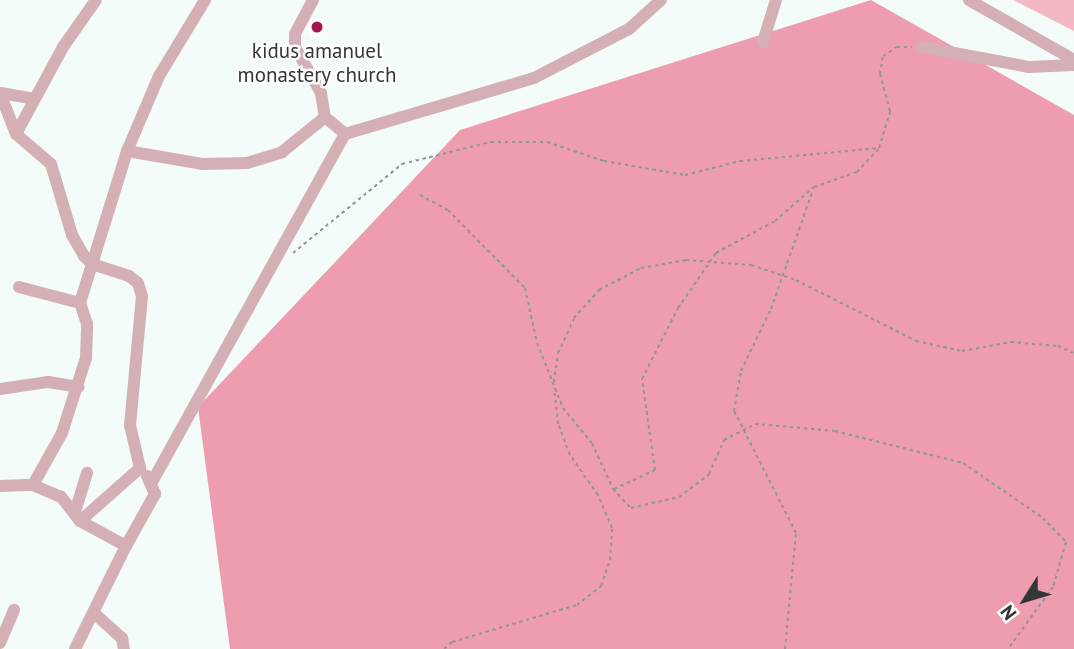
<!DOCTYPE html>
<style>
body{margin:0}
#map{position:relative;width:1074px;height:649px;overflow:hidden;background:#f3fcf8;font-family:"PT Sans",sans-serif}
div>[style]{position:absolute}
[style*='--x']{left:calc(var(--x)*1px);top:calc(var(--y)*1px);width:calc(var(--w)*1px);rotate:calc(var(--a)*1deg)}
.green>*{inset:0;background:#f4b7c4}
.forest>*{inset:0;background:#ee9caf}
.path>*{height:2px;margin-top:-1px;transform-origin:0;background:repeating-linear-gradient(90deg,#909693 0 3.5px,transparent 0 7px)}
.street>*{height:12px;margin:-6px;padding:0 6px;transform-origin:6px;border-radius:6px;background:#d5afb6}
.dots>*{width:19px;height:19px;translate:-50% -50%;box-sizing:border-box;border:4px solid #fff;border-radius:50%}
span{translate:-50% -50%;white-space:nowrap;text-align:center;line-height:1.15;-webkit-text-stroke:5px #fff;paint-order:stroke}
.poi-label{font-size:21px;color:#333635}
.north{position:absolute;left:990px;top:565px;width:70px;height:70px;-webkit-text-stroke:5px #fff;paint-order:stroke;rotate:233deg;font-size:19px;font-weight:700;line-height:28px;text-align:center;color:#333635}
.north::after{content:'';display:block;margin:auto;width:24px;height:32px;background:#333635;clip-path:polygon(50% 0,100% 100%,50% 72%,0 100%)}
</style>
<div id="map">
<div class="green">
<i style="clip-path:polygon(1013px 0,1074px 0,1074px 31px)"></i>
</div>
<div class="forest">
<i style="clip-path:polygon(871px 0,1074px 115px,1074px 649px,230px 649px,198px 407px,460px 130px)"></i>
</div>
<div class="path">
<i style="--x:420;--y:195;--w:32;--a:28"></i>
<i style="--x:448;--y:210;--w:110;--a:45.4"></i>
<i style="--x:525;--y:288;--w:56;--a:77.7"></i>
<i style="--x:537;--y:343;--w:70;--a:68.2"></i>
<i style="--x:563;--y:408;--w:45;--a:50.4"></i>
<i style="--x:592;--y:443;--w:51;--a:65.5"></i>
<i style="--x:613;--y:489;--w:26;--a:47"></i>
<i style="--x:631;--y:508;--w:49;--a:-12.9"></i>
<i style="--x:679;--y:497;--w:38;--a:-37"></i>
<i style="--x:709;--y:474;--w:37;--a:-66"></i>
<i style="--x:724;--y:440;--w:35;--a:-27"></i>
<i style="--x:755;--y:424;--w:80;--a:5"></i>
<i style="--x:835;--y:431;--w:132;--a:14"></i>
<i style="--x:963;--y:463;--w:97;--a:34.5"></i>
<i style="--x:1043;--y:518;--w:33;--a:46"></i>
<i style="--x:1066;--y:542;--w:47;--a:106.1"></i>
<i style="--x:1053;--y:587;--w:77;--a:126"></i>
<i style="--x:293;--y:253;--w:141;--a:-39.2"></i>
<i style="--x:402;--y:164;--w:92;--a:-13.9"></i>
<i style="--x:491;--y:142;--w:56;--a:0"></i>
<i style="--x:547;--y:142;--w:60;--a:18.4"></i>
<i style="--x:604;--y:161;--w:82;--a:9.8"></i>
<i style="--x:685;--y:175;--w:57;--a:-14.3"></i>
<i style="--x:740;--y:161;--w:140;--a:-5.3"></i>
<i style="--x:554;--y:382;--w:29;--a:-82"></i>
<i style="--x:558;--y:353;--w:38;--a:-65"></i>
<i style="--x:574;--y:318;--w:38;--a:-48"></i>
<i style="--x:599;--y:290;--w:47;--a:-27.6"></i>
<i style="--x:641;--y:268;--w:46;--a:-10.1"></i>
<i style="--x:686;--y:260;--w:65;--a:4.4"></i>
<i style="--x:751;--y:265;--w:47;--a:18.4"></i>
<i style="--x:796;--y:280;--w:135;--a:26.9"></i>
<i style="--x:916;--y:341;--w:47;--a:12.3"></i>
<i style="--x:962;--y:351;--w:50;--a:-10.4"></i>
<i style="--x:1011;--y:342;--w:47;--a:4.9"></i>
<i style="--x:1058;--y:346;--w:17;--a:24"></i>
<i style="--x:614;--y:489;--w:45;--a:-24.9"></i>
<i style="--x:655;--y:470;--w:92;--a:-98.1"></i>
<i style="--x:642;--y:379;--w:80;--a:-63.1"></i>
<i style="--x:678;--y:308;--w:67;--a:-55.4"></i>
<i style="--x:716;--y:253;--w:67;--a:-28.5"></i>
<i style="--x:775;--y:221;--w:52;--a:-41.1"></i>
<i style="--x:814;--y:187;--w:46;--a:-19.2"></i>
<i style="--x:857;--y:172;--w:33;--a:-47"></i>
<i style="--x:879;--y:148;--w:39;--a:-73"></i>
<i style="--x:890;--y:111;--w:38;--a:-105"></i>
<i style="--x:880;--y:74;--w:18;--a:-81"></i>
<i style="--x:883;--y:56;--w:17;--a:-33"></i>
<i style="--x:897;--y:47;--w:15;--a:0"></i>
<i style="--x:444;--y:649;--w:11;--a:-41"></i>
<i style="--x:452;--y:642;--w:130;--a:-16.5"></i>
<i style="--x:577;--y:605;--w:31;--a:-38"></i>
<i style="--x:601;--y:586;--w:28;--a:-71"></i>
<i style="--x:610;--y:560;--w:32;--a:-86"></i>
<i style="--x:612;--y:528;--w:36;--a:-113"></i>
<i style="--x:598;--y:495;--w:49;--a:-125"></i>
<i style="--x:570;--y:455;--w:33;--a:-111"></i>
<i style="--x:558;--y:424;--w:36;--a:-96"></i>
<i style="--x:785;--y:649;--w:117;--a:-84.6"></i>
<i style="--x:796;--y:533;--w:137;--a:-116.9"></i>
<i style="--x:734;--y:411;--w:41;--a:-80.1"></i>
<i style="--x:741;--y:371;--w:69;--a:-64.2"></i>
<i style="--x:771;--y:309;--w:126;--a:-70.6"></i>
</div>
<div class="street">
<i style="--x:313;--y:0;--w:38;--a:118"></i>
<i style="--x:295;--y:34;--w:13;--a:90"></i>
<i style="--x:295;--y:47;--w:53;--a:60.5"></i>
<i style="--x:321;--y:93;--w:24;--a:81"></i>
<i style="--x:325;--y:117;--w:26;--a:40"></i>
<i style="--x:345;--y:134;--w:197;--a:-16.5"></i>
<i style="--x:534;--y:78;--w:107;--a:-27.3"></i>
<i style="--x:629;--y:29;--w:43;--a:-42.2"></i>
<i style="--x:969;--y:0;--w:121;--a:29.7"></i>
<i style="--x:763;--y:42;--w:44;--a:-72.8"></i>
<i style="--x:922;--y:47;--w:109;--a:10.6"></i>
<i style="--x:1029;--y:67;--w:45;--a:-2.5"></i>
<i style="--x:0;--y:93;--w:44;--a:68.7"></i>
<i style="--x:16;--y:134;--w:46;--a:40.6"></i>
<i style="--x:51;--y:164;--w:74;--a:73.5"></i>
<i style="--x:72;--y:235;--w:24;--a:60"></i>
<i style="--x:84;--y:256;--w:11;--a:45"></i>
<i style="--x:92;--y:264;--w:39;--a:18"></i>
<i style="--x:129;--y:276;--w:11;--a:38"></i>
<i style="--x:138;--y:283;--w:14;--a:73"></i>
<i style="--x:142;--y:296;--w:130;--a:95.3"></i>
<i style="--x:130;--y:425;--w:44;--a:76.9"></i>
<i style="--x:140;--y:468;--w:80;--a:138.5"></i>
<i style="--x:80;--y:521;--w:31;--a:-128"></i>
<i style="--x:61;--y:497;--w:30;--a:-157"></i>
<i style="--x:1;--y:93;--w:34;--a:10"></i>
<i style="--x:16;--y:134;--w:99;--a:-61.6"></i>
<i style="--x:63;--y:47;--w:57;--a:-54.9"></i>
<i style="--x:127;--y:151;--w:76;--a:9.8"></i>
<i style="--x:202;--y:164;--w:45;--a:-1.3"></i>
<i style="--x:247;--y:163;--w:37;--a:-17"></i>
<i style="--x:282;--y:152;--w:55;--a:-39.1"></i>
<i style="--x:19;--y:287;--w:63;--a:14.7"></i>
<i style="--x:0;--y:389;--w:49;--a:-8.3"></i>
<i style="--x:48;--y:382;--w:31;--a:9"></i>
<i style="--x:152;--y:482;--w:398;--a:-61"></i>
<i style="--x:0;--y:486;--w:33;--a:-2"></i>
<i style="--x:33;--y:485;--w:60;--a:-60.9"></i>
<i style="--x:62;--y:433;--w:79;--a:-72.3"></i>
<i style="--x:86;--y:358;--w:34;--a:-88"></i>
<i style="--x:87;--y:324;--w:22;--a:-108"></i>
<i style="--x:80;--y:303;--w:159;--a:-72.8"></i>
<i style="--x:127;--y:151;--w:82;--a:-66.9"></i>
<i style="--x:159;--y:76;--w:89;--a:-58.8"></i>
<i style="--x:75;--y:512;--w:41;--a:-72.9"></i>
<i style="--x:80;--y:521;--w:52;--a:28.5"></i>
<i style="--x:126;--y:546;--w:60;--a:-60.9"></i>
<i style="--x:155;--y:494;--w:20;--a:-114"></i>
<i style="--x:94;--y:613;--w:38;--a:42"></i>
<i style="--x:122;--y:638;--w:11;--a:80"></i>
<i style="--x:0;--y:643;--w:36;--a:-67"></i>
<i style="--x:75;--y:649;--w:115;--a:-63.7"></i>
</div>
<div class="dots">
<i style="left:317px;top:27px;background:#a6134f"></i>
</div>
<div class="poi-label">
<span style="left:317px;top:63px">kidus amanuel<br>monastery church</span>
</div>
<div class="north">N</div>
</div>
